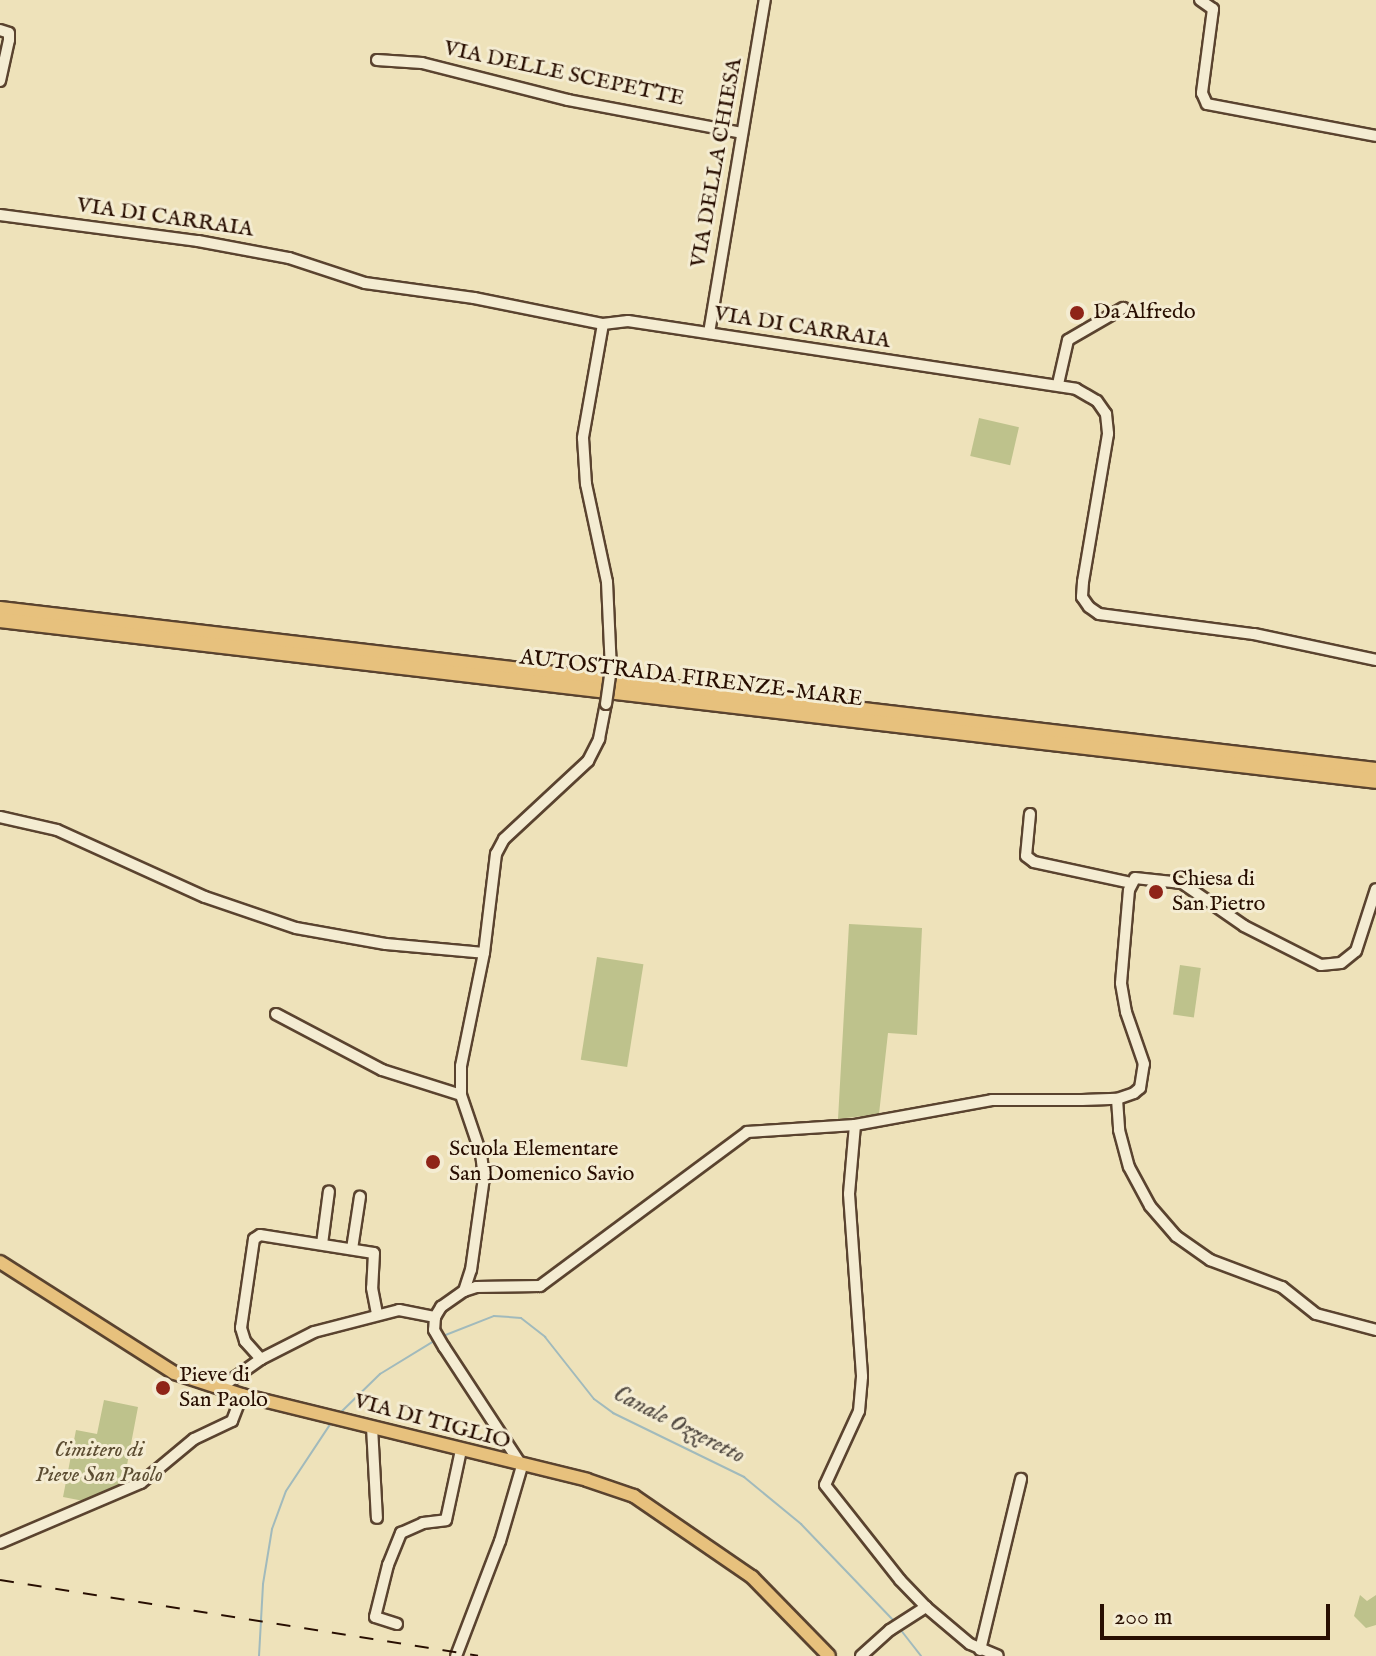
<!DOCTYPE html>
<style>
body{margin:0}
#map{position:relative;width:1376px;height:1656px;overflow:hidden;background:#eee2ba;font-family:"IM FELL English",serif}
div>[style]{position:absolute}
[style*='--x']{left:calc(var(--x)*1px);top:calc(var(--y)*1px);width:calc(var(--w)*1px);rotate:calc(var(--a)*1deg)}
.green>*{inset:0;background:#bec28c;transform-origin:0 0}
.stream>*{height:2px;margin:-1px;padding:0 1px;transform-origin:1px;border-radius:1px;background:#a1babc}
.roads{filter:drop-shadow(2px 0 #5a432f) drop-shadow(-2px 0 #5a432f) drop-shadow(0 2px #5a432f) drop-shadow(0 -2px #5a432f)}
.minor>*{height:10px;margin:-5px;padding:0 5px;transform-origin:5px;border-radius:5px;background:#f4ecd2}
.major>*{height:12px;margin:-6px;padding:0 6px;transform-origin:6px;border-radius:6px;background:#e7c17d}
.highway>*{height:14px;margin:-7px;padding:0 7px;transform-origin:7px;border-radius:7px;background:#e7c17d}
.rail>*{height:2px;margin-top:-1px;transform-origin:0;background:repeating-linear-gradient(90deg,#280e01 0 14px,transparent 0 28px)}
.bridges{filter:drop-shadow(2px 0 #5a432f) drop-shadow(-2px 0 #5a432f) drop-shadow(0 2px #5a432f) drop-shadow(0 -2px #5a432f)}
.minor-bridge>*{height:10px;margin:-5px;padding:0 5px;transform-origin:5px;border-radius:5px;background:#f4ecd2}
.dots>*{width:22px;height:22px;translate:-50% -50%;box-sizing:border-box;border:4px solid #f4ecd2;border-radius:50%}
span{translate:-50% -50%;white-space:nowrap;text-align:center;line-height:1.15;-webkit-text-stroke:6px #f4ecd2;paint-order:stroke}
.street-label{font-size:22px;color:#280e01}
.poi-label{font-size:22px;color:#280e01}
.left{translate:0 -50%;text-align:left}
.park-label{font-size:22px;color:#5c4d32;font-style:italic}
.water-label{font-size:24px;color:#524a42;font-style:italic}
.scale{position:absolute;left:1100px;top:1604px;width:230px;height:36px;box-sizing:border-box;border:4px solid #280e01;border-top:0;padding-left:10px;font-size:24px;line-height:28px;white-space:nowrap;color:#280e01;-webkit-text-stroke:6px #f4ecd2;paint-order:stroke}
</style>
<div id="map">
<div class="green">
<i style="left:979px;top:418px;width:41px;height:39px;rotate:13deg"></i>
<i style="clip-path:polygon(849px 924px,922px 928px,917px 1035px,888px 1033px,879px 1114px,838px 1119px)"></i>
<i style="left:597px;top:957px;width:47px;height:104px;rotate:9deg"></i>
<i style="left:1180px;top:965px;width:21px;height:50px;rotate:8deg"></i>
<i style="clip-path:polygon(104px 1400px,138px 1407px,123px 1486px,89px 1502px,63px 1497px,76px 1430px,97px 1434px)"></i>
<i style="clip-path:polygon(1360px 1595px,1367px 1601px,1376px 1595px,1376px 1625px,1366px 1628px,1354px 1616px)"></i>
</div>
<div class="stream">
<i style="--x:443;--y:1336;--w:55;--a:-21.4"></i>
<i style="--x:494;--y:1316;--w:27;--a:4"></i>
<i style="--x:521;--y:1318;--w:31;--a:38"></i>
<i style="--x:545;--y:1337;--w:79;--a:51.7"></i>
<i style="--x:594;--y:1399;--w:24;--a:36"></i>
<i style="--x:613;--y:1413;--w:146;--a:26"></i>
<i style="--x:744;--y:1477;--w:74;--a:39.5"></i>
<i style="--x:801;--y:1524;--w:134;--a:46.2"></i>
<i style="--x:338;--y:1415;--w:59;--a:-44.3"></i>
<i style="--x:380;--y:1374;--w:63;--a:-31.4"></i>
<i style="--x:900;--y:1629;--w:34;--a:52"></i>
<i style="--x:259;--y:1656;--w:72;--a:-86.8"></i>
<i style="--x:263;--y:1584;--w:56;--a:-80.7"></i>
<i style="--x:272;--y:1529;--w:40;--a:-69.8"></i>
<i style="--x:286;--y:1491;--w:82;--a:-56.5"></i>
</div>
<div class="roads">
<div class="minor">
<i style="--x:1200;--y:0;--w:16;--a:35"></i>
<i style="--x:1213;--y:9;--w:85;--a:97.5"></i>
<i style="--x:1202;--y:93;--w:12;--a:66"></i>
<i style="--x:1207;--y:104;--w:172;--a:10.7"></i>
<i style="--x:0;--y:30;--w:9;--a:18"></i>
<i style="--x:9;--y:33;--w:7;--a:90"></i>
<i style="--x:9;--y:40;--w:42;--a:102.4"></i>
<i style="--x:377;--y:60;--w:45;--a:3.8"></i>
<i style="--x:422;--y:63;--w:151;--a:14.2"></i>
<i style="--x:568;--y:100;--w:177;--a:10.7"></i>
<i style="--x:0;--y:215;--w:200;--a:7.5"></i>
<i style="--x:198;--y:241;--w:93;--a:10.6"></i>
<i style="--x:289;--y:258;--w:80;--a:18.2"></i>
<i style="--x:365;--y:283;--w:110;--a:7.8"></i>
<i style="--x:474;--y:298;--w:132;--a:11.4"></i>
<i style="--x:603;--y:324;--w:25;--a:-7"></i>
<i style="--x:628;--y:321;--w:453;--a:8.6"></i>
<i style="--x:1076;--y:389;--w:24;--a:30"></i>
<i style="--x:1097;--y:401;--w:16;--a:55"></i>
<i style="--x:1106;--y:414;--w:20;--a:84"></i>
<i style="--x:1108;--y:434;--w:150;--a:99.6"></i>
<i style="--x:1083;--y:582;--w:15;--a:94"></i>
<i style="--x:1082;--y:597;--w:12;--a:55"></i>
<i style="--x:1089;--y:607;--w:12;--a:35"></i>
<i style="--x:1099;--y:614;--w:156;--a:7.4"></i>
<i style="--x:1254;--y:634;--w:125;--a:12"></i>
<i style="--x:603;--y:324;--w:116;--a:100"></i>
<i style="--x:583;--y:438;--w:46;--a:86.3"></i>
<i style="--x:586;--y:484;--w:100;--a:77.9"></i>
<i style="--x:607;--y:582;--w:87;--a:87.4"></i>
<i style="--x:709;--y:333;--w:338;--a:-80.5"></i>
<i style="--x:1058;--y:384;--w:45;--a:-77.2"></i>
<i style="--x:1068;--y:340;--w:64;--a:-30.2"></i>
<i style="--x:1030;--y:814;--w:42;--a:95.4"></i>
<i style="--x:1026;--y:856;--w:10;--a:37"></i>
<i style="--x:1034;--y:862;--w:99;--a:12.2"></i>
<i style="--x:0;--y:817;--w:58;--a:12.8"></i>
<i style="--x:57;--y:830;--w:162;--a:24.4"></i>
<i style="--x:205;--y:897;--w:96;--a:18.8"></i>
<i style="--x:296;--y:928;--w:91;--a:10.1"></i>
<i style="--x:386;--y:944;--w:98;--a:5.2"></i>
<i style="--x:276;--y:1014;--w:120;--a:27.8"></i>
<i style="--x:382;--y:1070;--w:83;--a:17.6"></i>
<i style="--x:1117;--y:1099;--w:31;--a:86"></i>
<i style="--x:1119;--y:1130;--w:38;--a:75"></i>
<i style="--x:1129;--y:1167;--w:44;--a:61.7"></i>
<i style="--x:1150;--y:1206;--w:40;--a:49"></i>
<i style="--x:1176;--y:1236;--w:42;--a:35.2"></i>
<i style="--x:1210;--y:1260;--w:77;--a:20.6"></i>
<i style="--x:1282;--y:1287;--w:43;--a:38.5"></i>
<i style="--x:1316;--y:1314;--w:62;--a:14.9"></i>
<i style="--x:855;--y:1125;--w:69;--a:95"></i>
<i style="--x:849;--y:1194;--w:183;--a:85.9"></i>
<i style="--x:862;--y:1377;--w:34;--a:95"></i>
<i style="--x:859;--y:1411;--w:81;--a:114.7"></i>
<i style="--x:825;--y:1485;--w:121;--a:51.7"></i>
<i style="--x:900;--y:1580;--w:37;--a:46"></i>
<i style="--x:926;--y:1607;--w:57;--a:40.1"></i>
<i style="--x:970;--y:1644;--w:30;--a:23"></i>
<i style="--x:322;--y:1244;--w:53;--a:-82.5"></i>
<i style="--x:352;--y:1249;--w:53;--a:-81.3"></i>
<i style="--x:464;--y:1291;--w:22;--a:-72"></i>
<i style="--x:471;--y:1270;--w:93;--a:-82"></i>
<i style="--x:484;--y:1178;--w:24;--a:-97"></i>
<i style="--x:481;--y:1154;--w:62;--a:-108.7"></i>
<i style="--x:461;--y:1095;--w:29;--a:-90"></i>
<i style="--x:461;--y:1066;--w:115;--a:-78.5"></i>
<i style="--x:484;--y:953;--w:100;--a:-83.1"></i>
<i style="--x:496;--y:854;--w:17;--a:-62"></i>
<i style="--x:504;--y:839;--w:115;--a:-42.9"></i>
<i style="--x:588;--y:761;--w:25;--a:-63"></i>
<i style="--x:599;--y:739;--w:36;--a:-79"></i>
<i style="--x:435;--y:1317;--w:12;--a:-59"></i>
<i style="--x:441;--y:1307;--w:28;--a:-35"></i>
<i style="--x:464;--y:1291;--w:13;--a:-18"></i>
<i style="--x:476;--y:1287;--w:64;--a:-0.9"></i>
<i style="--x:540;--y:1286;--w:258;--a:-36.6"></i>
<i style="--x:747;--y:1132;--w:108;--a:-3.7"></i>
<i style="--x:855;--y:1125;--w:139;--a:-10.3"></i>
<i style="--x:992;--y:1100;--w:90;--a:0"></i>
<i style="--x:1082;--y:1100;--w:35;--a:-2"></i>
<i style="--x:1117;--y:1099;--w:18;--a:-19"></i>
<i style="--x:1134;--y:1093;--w:8;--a:-40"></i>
<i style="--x:1140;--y:1088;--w:24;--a:-81"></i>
<i style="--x:1144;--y:1064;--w:55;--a:-109.1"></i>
<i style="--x:1126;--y:1012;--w:29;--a:-100"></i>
<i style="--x:1121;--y:983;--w:93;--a:-85.1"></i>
<i style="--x:1129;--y:890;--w:13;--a:-63"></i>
<i style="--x:1135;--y:878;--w:47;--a:6.1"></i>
<i style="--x:1182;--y:883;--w:75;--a:34.7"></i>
<i style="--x:1244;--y:926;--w:86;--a:26.9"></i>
<i style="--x:1321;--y:965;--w:20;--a:-6"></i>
<i style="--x:1341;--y:963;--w:19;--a:-39"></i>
<i style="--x:1356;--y:951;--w:65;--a:-72.1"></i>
<i style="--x:435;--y:1317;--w:13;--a:94"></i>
<i style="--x:434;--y:1330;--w:20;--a:60"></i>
<i style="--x:444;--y:1347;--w:142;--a:56.8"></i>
<i style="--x:522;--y:1466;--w:78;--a:106.3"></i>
<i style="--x:500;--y:1541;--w:123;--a:110.9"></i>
<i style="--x:261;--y:1359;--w:24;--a:-132"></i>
<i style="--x:245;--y:1341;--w:14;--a:-107"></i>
<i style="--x:241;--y:1328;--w:90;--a:-81.7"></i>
<i style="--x:254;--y:1239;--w:7;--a:-34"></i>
<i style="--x:260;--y:1235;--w:115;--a:9"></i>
<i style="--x:374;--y:1253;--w:35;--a:93"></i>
<i style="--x:372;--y:1288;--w:26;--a:79"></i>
<i style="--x:220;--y:1388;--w:50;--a:-35.3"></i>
<i style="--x:261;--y:1359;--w:59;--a:-27"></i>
<i style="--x:314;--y:1332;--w:88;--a:-14.5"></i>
<i style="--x:399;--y:1310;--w:37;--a:11"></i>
<i style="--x:372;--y:1427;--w:91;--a:86.9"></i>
<i style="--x:0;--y:1543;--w:153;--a:-23.1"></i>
<i style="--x:141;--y:1483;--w:69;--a:-39.7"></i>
<i style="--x:194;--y:1439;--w:42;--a:-25.3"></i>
<i style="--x:232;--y:1421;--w:28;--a:-69"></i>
<i style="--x:397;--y:1624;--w:23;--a:-162"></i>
<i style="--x:375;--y:1617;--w:54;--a:-76"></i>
<i style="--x:388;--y:1565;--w:35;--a:-68"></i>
<i style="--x:401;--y:1533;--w:24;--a:-24"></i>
<i style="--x:423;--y:1523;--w:23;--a:-7"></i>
<i style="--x:446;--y:1520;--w:72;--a:-77.9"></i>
<i style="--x:980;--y:1650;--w:176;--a:-76.5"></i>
<i style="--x:861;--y:1656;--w:39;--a:-42"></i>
<i style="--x:890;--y:1630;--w:43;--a:-32.6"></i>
</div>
<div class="major">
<i style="--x:0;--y:1262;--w:206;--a:32.5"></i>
<i style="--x:174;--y:1373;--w:71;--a:17.9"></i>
<i style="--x:242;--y:1395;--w:355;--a:13.8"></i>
<i style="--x:587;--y:1480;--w:50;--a:18.8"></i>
<i style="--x:634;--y:1496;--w:143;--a:34.5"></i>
<i style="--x:752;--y:1577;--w:110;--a:45.7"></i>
</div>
<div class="highway">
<i style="--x:0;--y:609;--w:1385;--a:6.67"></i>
<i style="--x:0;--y:620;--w:1385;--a:6.67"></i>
</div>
</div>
<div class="rail">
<i style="--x:0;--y:1580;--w:484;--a:9"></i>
</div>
<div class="bridges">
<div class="minor-bridge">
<i style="--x:606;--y:704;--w:35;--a:-82"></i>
</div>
</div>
<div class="dots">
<i style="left:1077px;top:313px;background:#8f2418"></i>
<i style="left:1156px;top:892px;background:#8f2418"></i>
<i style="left:433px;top:1162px;background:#8f2418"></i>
<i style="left:163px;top:1388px;background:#8f2418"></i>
</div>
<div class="street-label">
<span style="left:564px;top:74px;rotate:12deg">VIA DELLE SCEPETTE</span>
<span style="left:717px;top:163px;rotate:-80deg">VIA DELLA CHIESA</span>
<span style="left:165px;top:218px;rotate:8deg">VIA DI CARRAIA</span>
<span style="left:802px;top:328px;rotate:9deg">VIA DI CARRAIA</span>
<span style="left:691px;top:679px;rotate:7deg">AUTOSTRADA FIRENZE-MARE</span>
<span style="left:432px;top:1422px;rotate:15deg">VIA DI TIGLIO</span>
</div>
<div class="poi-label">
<span class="left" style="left:1093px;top:313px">Da Alfredo</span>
<span class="left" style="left:1172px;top:892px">Chiesa di<br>San Pietro</span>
<span class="left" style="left:449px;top:1162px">Scuola Elementare<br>San Domenico Savio</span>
<span class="left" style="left:179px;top:1388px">Pieve di<br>San Paolo</span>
</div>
<div class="park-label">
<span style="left:99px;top:1463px">Cimitero di<br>Pieve San Paolo</span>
</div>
<div class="water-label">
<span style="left:679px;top:1425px;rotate:27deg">Canale Ozzeretto</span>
</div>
<div class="scale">200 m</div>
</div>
